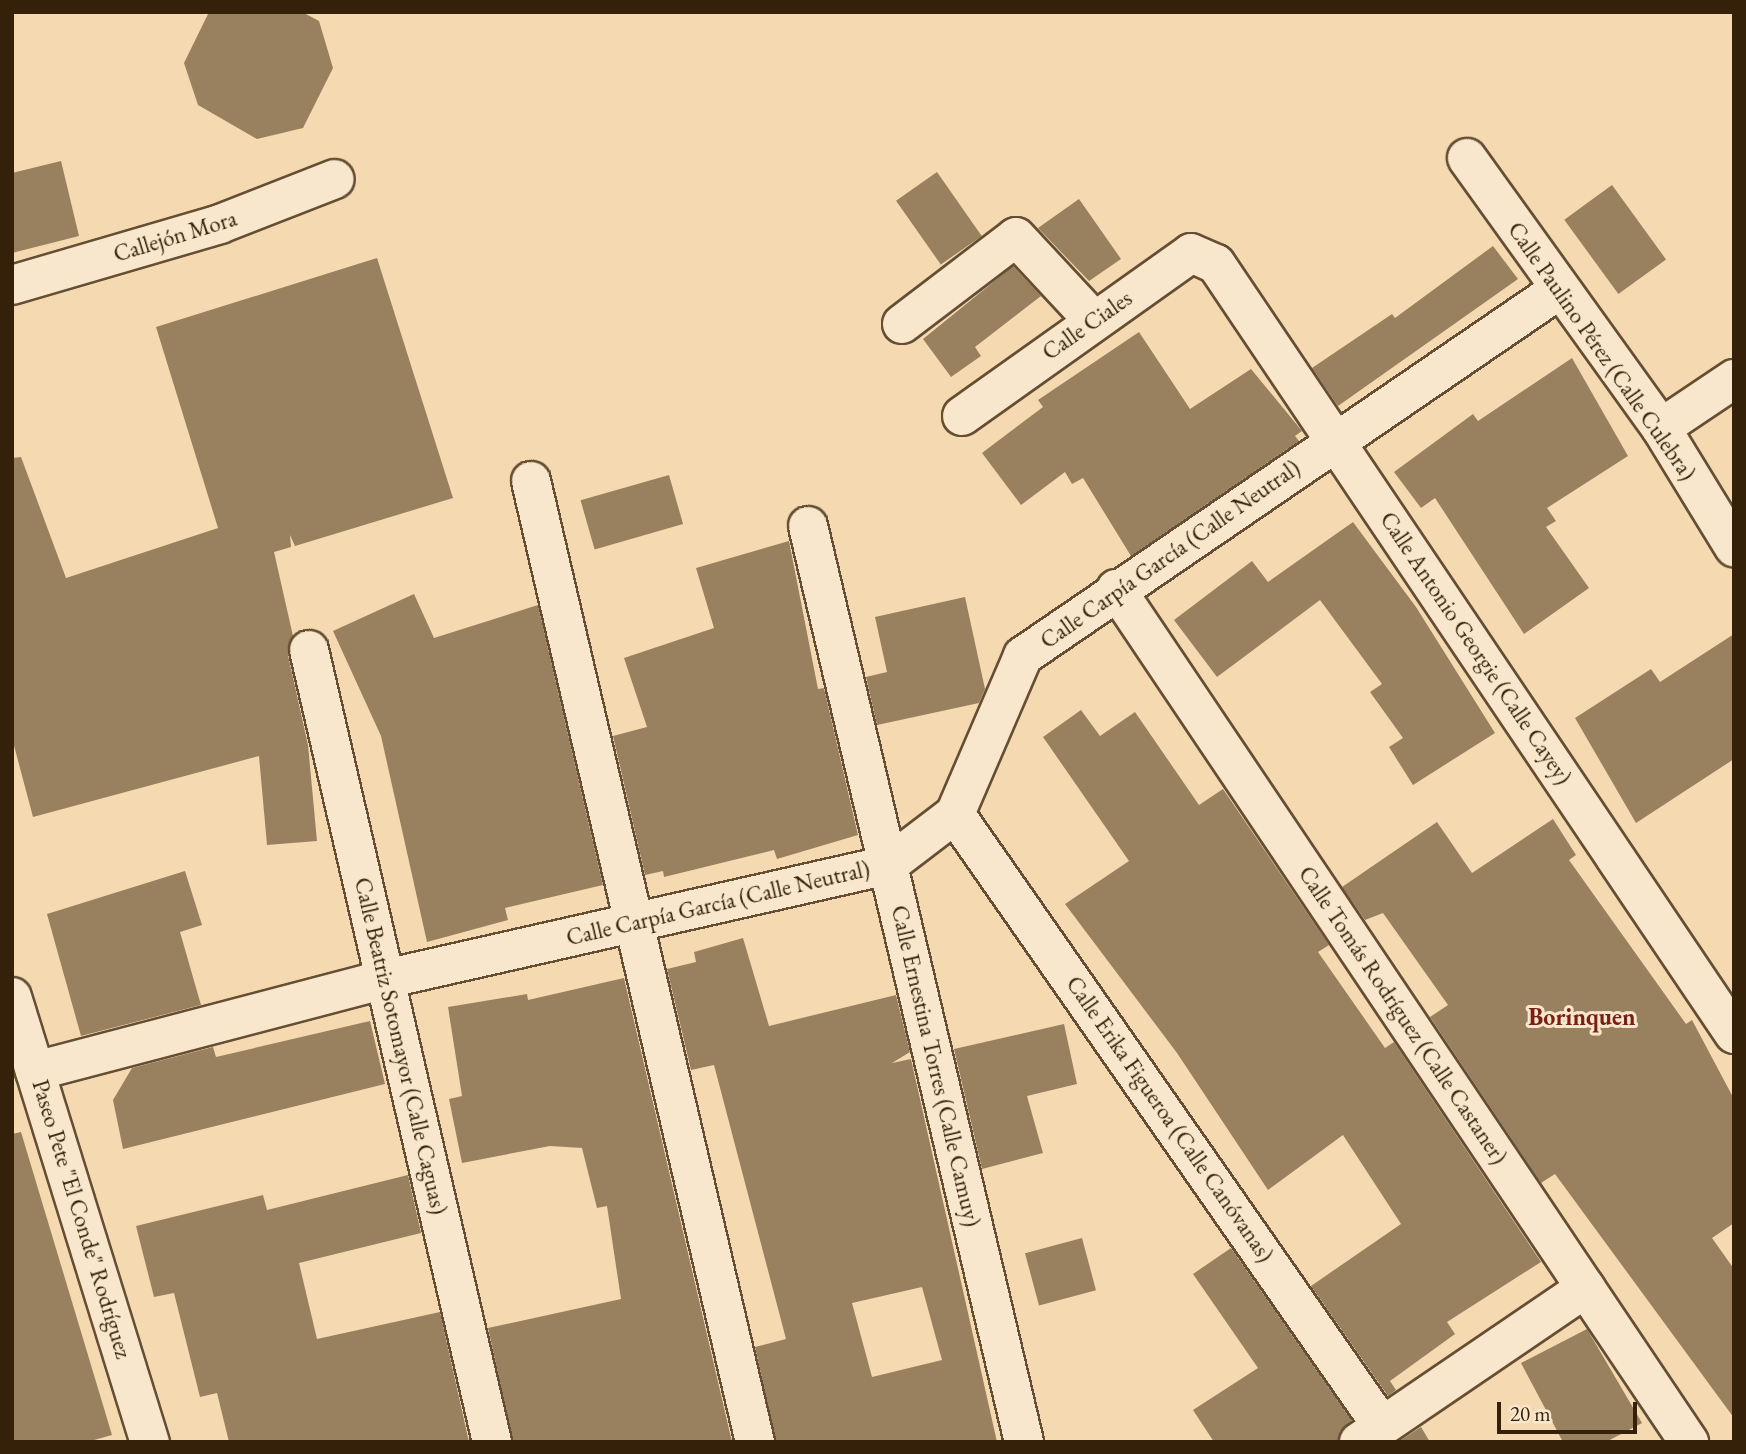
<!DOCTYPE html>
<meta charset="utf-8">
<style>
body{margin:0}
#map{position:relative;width:1746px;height:1454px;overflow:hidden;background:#f5dab1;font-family:"EB Garamond",serif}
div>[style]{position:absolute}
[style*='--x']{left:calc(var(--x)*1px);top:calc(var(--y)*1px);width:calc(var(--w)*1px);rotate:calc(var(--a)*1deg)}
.building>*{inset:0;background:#998160;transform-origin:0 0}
.roads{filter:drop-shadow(2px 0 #654e33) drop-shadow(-2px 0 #654e33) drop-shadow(0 2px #654e33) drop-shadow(0 -2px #654e33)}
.minor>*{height:38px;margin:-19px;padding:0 19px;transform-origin:19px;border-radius:19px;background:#f8e7cc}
span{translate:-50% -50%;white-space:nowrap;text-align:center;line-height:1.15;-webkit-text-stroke:6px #f8e7cc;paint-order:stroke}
.street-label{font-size:23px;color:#352009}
.neighbourhood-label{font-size:24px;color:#7a1f14;font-weight:700}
.frame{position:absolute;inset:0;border:14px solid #352009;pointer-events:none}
.scale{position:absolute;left:1497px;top:1402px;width:140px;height:32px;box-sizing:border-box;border:4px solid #352009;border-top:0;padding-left:9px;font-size:21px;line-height:24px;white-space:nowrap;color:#352009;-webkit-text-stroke:5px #f8e7cc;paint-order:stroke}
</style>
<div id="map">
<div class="building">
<i style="clip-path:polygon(209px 12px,302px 12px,319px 21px,333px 68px,303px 128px,257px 139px,198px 105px,184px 63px)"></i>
<i style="clip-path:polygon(61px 161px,79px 236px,12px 253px,12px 173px)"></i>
<i style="left:937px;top:172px;width:78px;height:50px;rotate:55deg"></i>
<i style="left:1612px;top:185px;width:92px;height:59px;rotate:54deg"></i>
<i style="clip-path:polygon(1079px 199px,1121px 259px,1089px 281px,1038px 228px)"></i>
<i style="clip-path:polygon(1493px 246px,1518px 279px,1338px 406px,1312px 368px,1392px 314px,1395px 318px)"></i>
<i style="clip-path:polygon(377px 258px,453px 498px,295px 546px,290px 535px,291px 547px,274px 552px,293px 636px,288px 655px,308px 745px,317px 841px,267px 845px,259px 756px,33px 817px,12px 738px,12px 458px,21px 457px,66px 578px,218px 528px,156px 327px)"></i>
<i style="clip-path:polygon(1013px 266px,1041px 296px,975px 347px,981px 356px,951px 377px,923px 339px)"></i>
<i style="clip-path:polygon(1139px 332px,1190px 409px,1251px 369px,1302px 431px,1295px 436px,1299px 441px,1131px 556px,1083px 478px,1072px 484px,1065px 472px,1021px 505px,982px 453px,1043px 407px,1038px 400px)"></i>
<i style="clip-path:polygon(1572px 358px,1628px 456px,1547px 508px,1556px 521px,1546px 527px,1589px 588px,1524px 634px,1435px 498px,1421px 508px,1394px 472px,1473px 414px,1478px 421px)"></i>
<i style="left:669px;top:475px;width:51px;height:92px;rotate:74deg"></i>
<i style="clip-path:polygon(1353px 522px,1416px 607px,1495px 733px,1413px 785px,1389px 747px,1403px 738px,1370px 692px,1382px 684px,1320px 600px,1217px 677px,1174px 620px,1252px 561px,1268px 582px)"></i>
<i style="clip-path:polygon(789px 541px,818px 689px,824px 688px,858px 835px,777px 859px,774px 850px,664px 877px,663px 871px,645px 875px,613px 736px,647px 727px,624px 658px,714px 628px,696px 568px)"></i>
<i style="clip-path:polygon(414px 594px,434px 638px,538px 605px,603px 885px,505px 908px,508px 920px,427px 942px,381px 736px,333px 631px)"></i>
<i style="clip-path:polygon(965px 597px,985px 689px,979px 703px,877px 725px,866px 677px,887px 672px,875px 617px)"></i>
<i style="clip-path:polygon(1734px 634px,1734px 759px,1636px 823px,1575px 718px,1651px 669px,1660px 682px)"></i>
<i style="clip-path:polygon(1081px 710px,1100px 736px,1135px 712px,1199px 805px,1223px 789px,1329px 945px,1318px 952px,1385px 1048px,1394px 1042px,1541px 1262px,1447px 1322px,1455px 1334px,1390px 1381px,1396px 1390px,1388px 1396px,1311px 1286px,1401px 1224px,1343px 1135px,1268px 1190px,1177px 1053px,1065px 904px,1129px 861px,1043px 737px)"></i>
<i style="clip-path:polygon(1553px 819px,1576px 855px,1569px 860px,1686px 1024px,1692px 1020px,1734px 1099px,1734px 1223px,1712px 1238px,1734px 1269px,1734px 1418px,1555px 1174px,1541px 1183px,1430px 1017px,1448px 1005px,1383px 913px,1365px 920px,1342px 887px,1437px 822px,1472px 873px)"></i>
<i style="clip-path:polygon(185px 871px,202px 925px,180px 932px,201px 1005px,81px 1036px,47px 914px)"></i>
<i style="clip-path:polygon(evenodd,743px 938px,769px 1026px,896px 995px,910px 1052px,892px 1063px,911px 1059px,997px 1442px,776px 1442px,755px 1347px,786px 1339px,714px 1065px,691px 1070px,667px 969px,696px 962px,694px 952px,743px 938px,922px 1287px,942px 1360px,872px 1377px,852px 1303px,922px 1287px)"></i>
<i style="clip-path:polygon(624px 978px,732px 1442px,513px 1442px,488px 1328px,621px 1299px,607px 1206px,597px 1208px,582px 1148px,550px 1146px,462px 1163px,449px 1099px,462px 1096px,448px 1007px,527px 994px,528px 1000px)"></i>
<i style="clip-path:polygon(370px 1021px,385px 1084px,123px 1149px,113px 1100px,132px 1068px,213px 1047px,216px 1057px)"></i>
<i style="clip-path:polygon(1064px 1024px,1077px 1084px,1027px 1096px,1043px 1153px,982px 1169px,954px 1049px)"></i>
<i style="clip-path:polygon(21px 1132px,112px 1435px,87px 1442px,12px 1442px,12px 1134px)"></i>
<i style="clip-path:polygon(408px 1175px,421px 1233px,299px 1263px,317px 1339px,440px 1312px,469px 1442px,229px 1442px,217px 1393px,200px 1397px,174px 1293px,154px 1297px,136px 1226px,263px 1195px,267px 1210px)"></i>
<i style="left:1082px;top:1238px;width:54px;height:59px;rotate:75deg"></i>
<i style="clip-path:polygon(1231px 1248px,1352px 1421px,1337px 1442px,1214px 1442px,1193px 1410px,1258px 1368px,1193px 1274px)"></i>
<i style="clip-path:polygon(1587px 1329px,1642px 1423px,1606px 1442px,1563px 1442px,1521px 1363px)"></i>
<i style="clip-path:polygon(1421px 1427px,1430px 1442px,1398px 1442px)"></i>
</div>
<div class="roads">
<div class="minor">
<i style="--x:1467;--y:158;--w:332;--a:54.3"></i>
<i style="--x:1661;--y:428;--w:140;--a:58.5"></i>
<i style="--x:12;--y:285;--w:217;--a:-16.3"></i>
<i style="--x:220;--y:224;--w:123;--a:-21.4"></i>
<i style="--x:902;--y:324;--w:143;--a:-37.3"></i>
<i style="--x:1016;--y:237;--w:113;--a:47.1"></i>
<i style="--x:962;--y:416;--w:281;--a:-35.4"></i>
<i style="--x:1191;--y:253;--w:27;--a:24"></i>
<i style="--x:1216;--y:264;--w:928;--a:56.07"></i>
<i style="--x:1661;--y:428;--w:88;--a:-33.9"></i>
<i style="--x:531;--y:481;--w:987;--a:76.88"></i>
<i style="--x:808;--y:526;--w:941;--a:76.73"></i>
<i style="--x:1116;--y:589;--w:1028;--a:56.11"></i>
<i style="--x:309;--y:650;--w:813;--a:76.99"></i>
<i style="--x:955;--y:814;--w:746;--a:55.1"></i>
<i style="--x:12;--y:997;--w:466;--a:72.8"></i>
<i style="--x:35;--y:1071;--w:362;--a:-14.7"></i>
<i style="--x:385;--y:979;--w:516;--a:-12.77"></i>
<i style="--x:888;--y:865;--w:84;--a:-37.3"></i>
<i style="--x:955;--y:814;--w:172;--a:-66.7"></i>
<i style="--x:1023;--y:656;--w:650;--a:-34.35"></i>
<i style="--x:1359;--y:1442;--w:274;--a:-34.2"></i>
</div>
</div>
<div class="street-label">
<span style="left:175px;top:236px;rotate:-17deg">Callejón Mora</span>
<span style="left:1087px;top:325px;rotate:-35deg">Calle Ciales</span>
<span style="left:1602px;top:351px;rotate:55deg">Calle Paulino Pérez (Calle Culebra)</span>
<span style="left:1170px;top:554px;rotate:-35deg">Calle Carpía García (Calle Neutral)</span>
<span style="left:1476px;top:648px;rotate:56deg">Calle Antonio Georgie (Calle Cayey)</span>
<span style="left:718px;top:903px;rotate:-13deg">Calle Carpía García (Calle Neutral)</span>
<span style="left:1403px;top:1015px;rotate:56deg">Calle Tomás Rodríguez (Calle Castaner)</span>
<span style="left:401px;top:1046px;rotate:77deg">Calle Beatriz Sotomayor (Calle Caguas)</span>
<span style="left:936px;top:1066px;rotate:77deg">Calle Ernestina Torres (Calle Camuy)</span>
<span style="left:1170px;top:1119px;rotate:55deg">Calle Erika Figueroa (Calle Canóvanas)</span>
<span style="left:82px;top:1219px;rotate:73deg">Paseo Pete "El Conde" Rodríguez</span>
</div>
<div class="neighbourhood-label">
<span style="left:1582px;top:1017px">Borinquen</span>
</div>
<div class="frame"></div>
<div class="scale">20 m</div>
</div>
